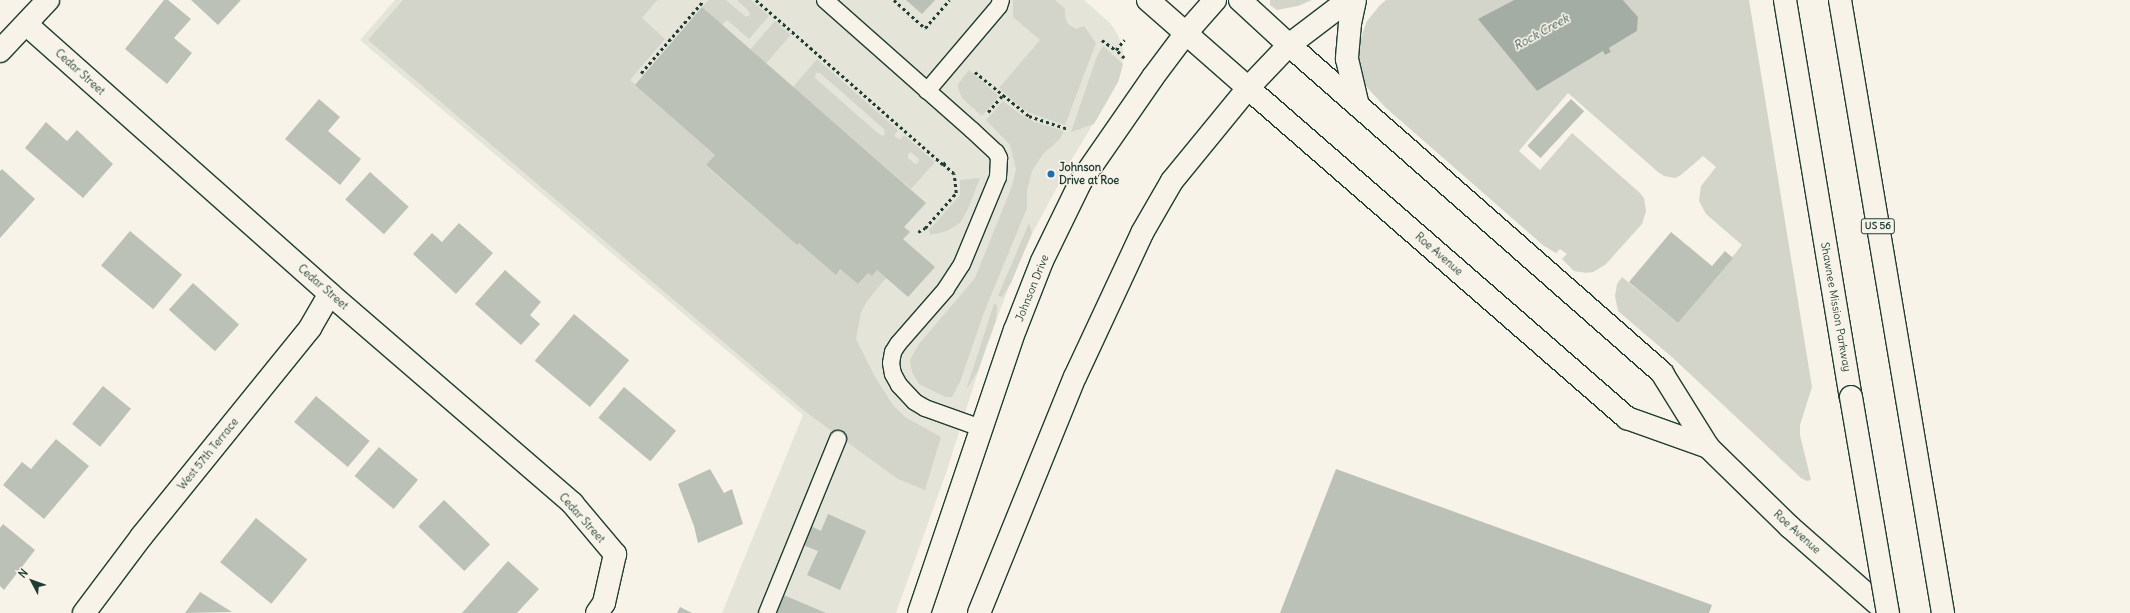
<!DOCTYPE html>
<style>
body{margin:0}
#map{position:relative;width:2130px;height:613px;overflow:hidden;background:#f7f3e8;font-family:Delius,sans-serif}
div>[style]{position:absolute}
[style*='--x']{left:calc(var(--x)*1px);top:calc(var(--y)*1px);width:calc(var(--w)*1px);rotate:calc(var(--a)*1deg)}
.built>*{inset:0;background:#e5e4d9}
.green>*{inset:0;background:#d3d5ca;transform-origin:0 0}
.water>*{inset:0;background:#a4ada3}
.building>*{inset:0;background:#bbc1b6;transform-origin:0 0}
.path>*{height:2.5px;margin-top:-1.25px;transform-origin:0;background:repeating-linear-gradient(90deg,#1f3d34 0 3px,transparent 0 6px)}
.roads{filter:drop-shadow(1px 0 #1f3d34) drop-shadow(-1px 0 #1f3d34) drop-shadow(0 1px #1f3d34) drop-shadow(0 -1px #1f3d34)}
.service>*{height:16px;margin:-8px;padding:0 8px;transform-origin:8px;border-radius:8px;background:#f7f3e8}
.minor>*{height:22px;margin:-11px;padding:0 11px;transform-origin:11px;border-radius:11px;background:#f7f3e8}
.secondary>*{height:22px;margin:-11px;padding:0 11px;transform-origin:11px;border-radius:11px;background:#f7f3e8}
.primary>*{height:22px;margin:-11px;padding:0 11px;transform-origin:11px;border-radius:11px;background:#f7f3e8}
.trunk>*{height:22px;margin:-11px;padding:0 11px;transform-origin:11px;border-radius:11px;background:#f7f3e8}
.bridges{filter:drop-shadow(1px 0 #1f3d34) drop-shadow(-1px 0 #1f3d34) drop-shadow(0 1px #1f3d34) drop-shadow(0 -1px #1f3d34)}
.trunk-bridge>*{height:22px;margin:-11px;padding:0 11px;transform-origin:11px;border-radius:11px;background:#f7f3e8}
.dots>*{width:11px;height:11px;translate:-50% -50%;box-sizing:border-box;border:2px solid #f7f3e8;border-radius:50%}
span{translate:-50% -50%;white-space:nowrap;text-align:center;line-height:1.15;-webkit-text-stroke:3.5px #f7f3e8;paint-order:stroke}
.shield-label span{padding:1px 3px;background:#f7f3e8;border:1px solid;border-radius:3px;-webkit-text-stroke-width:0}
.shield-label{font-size:10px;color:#1f3d34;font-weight:700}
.street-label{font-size:11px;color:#1f3d34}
.poi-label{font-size:11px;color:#1f3d34;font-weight:700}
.left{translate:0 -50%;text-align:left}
.water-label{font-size:12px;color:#405950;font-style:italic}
.north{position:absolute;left:12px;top:561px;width:40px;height:40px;-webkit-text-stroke:3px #f7f3e8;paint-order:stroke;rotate:311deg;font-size:11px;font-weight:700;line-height:16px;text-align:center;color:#1f3d34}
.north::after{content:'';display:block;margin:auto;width:14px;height:18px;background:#1f3d34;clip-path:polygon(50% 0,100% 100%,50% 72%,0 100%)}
</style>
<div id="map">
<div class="built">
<i style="clip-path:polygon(395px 0,1084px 0,1111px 24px,1118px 35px,1123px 49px,1122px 69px,1118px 82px,1072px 159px,1032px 234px,1015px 271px,985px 350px,947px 470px,896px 613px,722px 613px,803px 415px,360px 40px)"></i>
</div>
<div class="green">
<i style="clip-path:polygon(403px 0,657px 0,642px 18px,665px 39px,630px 80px,715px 155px,706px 166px,797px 245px,799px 243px,836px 274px,840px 269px,858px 284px,868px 273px,872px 276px,877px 270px,886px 278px,867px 301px,861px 312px,856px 339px,875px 377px,893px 405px,905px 417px,941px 437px,925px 490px,898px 479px,807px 413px,368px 40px)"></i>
<i style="clip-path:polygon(709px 0,726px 0,746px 17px,750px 15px,749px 11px,737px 0,751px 0,769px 16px,749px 39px,727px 20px,722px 25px,702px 7px)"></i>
<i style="clip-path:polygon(1013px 0,1055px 0,1065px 9px,1065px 17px,1068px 24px,1076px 29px,1084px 26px,1096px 43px,1065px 125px,1030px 113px,1019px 106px,999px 88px,1040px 40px,1013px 17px)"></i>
<i style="clip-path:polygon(1270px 0,1312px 0,1298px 6px,1277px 10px,1270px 5px)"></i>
<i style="clip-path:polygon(1386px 0,1514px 0,1479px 19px,1537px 91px,1603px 51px,1606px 55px,1611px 52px,1609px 48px,1637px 31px,1638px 17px,1623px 0,1749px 0,1812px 387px,1800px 425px,1800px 435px,1811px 480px,1807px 481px,1801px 478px,1673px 358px,1618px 311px,1615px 296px,1617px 284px,1622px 277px,1678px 323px,1742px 245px,1706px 214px,1699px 201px,1701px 186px,1716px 167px,1703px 156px,1681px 175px,1675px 178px,1664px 176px,1658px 172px,1568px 93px,1519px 151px,1540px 170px,1572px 133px,1640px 193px,1644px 198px,1646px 211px,1642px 224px,1605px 265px,1593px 272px,1586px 273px,1574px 271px,1562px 259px,1567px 254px,1560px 249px,1556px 253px,1544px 246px,1385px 107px,1366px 86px,1362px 77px,1357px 55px,1359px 43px,1367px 21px,1380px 5px)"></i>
<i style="left:775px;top:21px;width:21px;height:38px;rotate:41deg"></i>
<i style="clip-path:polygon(1103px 46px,1123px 64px,1118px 82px,1094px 124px,1071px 132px,1097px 56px)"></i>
<i style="clip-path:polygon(evenodd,817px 59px,898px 130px,894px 136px,900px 140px,904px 135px,935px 162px,911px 189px,793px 87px,817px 59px,816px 73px,820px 73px,884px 129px,885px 135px,880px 135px,815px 78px,816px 73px,817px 59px,911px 152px,919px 159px,918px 163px,915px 164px,908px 158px,908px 154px,911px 152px)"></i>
<i style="clip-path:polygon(969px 70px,999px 96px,982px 116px,963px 99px,958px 89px,958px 84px)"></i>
<i style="clip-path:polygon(1003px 101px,1021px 115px,1035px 122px,1064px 131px,1060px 139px,1043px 154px,1032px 171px,1027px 190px,1027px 208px,983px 315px,960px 382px,952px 397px,946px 397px,919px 384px,912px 372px,910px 360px,919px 344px,975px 278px,1012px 186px,1016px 169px,1010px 145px,986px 120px)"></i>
<i style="clip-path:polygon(980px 178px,968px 209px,960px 223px,947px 231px,930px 235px,929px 230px,960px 195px,960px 180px)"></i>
<i style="clip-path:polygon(1029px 223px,1032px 233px,1011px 283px,1002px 297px,998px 296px)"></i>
<i style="clip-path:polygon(994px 304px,997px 305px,996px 320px,978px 371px,966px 390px)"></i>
</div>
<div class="water">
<i style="clip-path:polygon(1514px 0,1623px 0,1638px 17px,1637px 31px,1609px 48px,1611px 52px,1605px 55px,1603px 51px,1537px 91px,1478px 19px)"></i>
</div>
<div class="building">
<i style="clip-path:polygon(164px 0,168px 0,191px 19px,174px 38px,192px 53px,167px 84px,125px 49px)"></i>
<i style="clip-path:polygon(191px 0,241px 0,218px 25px)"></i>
<i style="clip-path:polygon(906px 0,935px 0,922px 14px)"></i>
<i style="clip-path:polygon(702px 7px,926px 203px,904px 227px,910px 232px,903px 239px,935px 267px,908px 297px,877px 270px,872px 276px,868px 273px,858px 284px,840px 269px,836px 275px,799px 243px,797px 245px,706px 165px,715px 155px,635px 85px)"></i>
<i style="clip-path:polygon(319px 99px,340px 117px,328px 131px,361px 159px,340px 185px,285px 139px)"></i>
<i style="left:1571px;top:99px;width:18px;height:64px;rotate:43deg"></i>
<i style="clip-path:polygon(46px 122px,67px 141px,77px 130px,113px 164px,83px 198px,25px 148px)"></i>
<i style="clip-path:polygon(2px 169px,35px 199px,0 238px,0 171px)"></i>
<i style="left:370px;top:172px;width:52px;height:37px;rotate:42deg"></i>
<i style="clip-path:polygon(459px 223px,493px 253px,456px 294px,413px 254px,432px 233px,442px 242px)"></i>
<i style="left:130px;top:231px;width:68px;height:45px;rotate:40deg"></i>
<i style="clip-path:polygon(1671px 232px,1712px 266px,1725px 251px,1733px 258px,1678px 323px,1629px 282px)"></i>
<i style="clip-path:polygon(505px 270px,541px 302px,530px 315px,540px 324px,521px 345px,475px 304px)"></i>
<i style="left:193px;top:283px;width:62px;height:36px;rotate:42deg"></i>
<i style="left:574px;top:314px;width:72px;height:61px;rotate:40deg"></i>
<i style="left:103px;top:386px;width:36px;height:49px;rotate:39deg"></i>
<i style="left:624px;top:387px;width:68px;height:40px;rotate:40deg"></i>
<i style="left:316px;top:396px;width:70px;height:34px;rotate:40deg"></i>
<i style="clip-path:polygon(56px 439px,89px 466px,44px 519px,3px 485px,22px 462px,31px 469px)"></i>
<i style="left:379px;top:447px;width:51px;height:38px;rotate:40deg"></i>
<i style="clip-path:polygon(710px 469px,724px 493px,732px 489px,743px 524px,698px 543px,694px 526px,678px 484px)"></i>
<i style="clip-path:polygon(1336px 469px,1712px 605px,1709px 613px,1280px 613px)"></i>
<i style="left:444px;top:500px;width:64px;height:37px;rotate:44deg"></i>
<i style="clip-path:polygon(828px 514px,866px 531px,840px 590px,807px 575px,818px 551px,803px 545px,811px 526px,821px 531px)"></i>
<i style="left:256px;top:518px;width:66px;height:57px;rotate:39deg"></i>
<i style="clip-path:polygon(3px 524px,35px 550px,4px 590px,0 586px,0 528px)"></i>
<i style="clip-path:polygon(508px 561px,539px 589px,517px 613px,462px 613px)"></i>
<i style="clip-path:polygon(200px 592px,232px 612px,185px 613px)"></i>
<i style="clip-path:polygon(779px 593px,826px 613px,771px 613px)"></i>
<i style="clip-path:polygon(680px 607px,692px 613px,677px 613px)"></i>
</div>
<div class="path">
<i style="--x:756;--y:0;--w:249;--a:41.3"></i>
<i style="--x:943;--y:164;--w:4;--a:-34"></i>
<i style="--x:894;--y:0;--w:42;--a:42.1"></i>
<i style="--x:925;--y:28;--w:37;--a:-49"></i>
<i style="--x:1102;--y:40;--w:17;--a:36"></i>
<i style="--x:1124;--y:58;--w:11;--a:-135"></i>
<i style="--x:1116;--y:50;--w:13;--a:-51"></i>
<i style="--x:975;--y:72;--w:70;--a:39.2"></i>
<i style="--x:1029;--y:116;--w:41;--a:18.4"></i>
<i style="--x:641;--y:73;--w:96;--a:-49.2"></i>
<i style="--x:988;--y:112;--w:21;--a:-49"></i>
<i style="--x:918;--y:232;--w:8;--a:-30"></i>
<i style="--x:925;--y:228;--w:47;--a:-48.5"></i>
<i style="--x:956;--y:193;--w:19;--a:-96"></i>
<i style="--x:954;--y:174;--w:15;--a:-138"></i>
</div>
<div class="roads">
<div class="service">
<i style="--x:825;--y:0;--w:196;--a:41.5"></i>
<i style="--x:972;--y:130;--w:33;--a:43"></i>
<i style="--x:996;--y:152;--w:7;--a:63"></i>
<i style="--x:999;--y:158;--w:19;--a:93"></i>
<i style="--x:998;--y:177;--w:94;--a:112.5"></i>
<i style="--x:962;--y:264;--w:30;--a:123"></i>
<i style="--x:946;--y:289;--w:73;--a:131.1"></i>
<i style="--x:898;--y:344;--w:9;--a:122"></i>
<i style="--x:893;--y:352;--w:11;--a:100"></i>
<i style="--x:891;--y:363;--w:11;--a:80"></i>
<i style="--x:893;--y:374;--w:13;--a:61"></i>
<i style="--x:899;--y:385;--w:23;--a:47"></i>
<i style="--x:915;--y:402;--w:12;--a:31"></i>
<i style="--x:925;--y:408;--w:59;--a:19.7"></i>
<i style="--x:927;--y:91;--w:111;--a:-49.7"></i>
<i style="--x:999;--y:6;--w:6;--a:-72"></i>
<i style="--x:767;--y:613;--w:188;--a:-67.8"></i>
</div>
<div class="minor">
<i style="--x:26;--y:24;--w:407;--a:41.6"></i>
<i style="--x:330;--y:294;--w:320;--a:40.8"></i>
<i style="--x:572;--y:503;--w:67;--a:49.9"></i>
<i style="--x:615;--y:554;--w:50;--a:102.7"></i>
<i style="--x:604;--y:603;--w:12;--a:125"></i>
<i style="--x:0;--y:51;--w:70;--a:-46.7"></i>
<i style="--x:84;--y:613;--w:95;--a:-53.1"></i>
<i style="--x:141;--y:537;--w:269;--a:-51"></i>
<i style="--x:310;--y:328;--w:39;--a:-60"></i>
</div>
<div class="secondary">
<i style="--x:1248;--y:88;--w:503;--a:41.05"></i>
<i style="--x:1627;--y:418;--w:86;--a:19.7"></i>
<i style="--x:919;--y:613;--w:299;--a:-71.3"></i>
<i style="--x:1015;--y:330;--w:74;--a:-68.6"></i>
<i style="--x:1042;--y:261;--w:89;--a:-64"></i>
<i style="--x:1081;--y:181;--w:126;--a:-55.3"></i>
<i style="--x:1153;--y:77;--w:55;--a:-53.1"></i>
<i style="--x:1186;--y:33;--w:44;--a:-48.7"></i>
<i style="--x:979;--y:613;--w:255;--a:-67.9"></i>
<i style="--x:1075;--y:377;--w:159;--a:-65"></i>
<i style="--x:1142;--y:233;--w:60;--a:-60"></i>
<i style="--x:1172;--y:181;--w:120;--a:-50.7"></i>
<i style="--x:1248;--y:88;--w:59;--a:-46.4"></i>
<i style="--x:1289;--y:45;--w:497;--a:41.3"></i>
<i style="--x:1662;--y:373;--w:87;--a:58.1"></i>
<i style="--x:1708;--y:447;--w:115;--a:44.3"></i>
<i style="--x:1790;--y:527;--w:130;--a:41.3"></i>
</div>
<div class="primary">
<i style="--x:1148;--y:0;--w:133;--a:41.3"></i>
<i style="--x:1240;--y:0;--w:67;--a:42.6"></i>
</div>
<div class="trunk">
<i style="--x:1355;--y:0;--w:24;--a:102"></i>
<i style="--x:1350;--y:23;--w:36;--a:95"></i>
<i style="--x:1347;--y:59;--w:48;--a:76.8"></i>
<i style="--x:1785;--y:0;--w:402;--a:80.6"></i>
<i style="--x:1840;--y:0;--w:622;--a:80.46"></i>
<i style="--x:1289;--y:45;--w:74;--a:-37.3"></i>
</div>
</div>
<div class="bridges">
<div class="trunk-bridge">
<i style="--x:1851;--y:397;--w:219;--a:80.3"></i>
</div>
</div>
<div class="dots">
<i style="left:1051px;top:174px;background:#1f6fb2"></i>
</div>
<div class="shield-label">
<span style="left:1878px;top:226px">US 56</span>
</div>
<div class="street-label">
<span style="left:80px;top:72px;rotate:42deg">Cedar Street</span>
<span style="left:1439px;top:254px;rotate:41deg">Roe Avenue</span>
<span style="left:323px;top:287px;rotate:41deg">Cedar Street</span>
<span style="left:1032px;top:288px;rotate:-68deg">Johnson Drive</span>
<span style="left:1836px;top:307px;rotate:80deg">Shawnee Mission Parkway</span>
<span style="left:208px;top:454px;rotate:-51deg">West 57th Terrace</span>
<span style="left:582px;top:518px;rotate:48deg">Cedar Street</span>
<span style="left:1797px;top:532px;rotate:42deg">Roe Avenue</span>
</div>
<div class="poi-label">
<span class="left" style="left:1059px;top:174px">Johnson<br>Drive at Roe</span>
</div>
<div class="water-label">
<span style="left:1541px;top:32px;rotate:-29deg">Rock Creek</span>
</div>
<div class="north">N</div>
</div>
